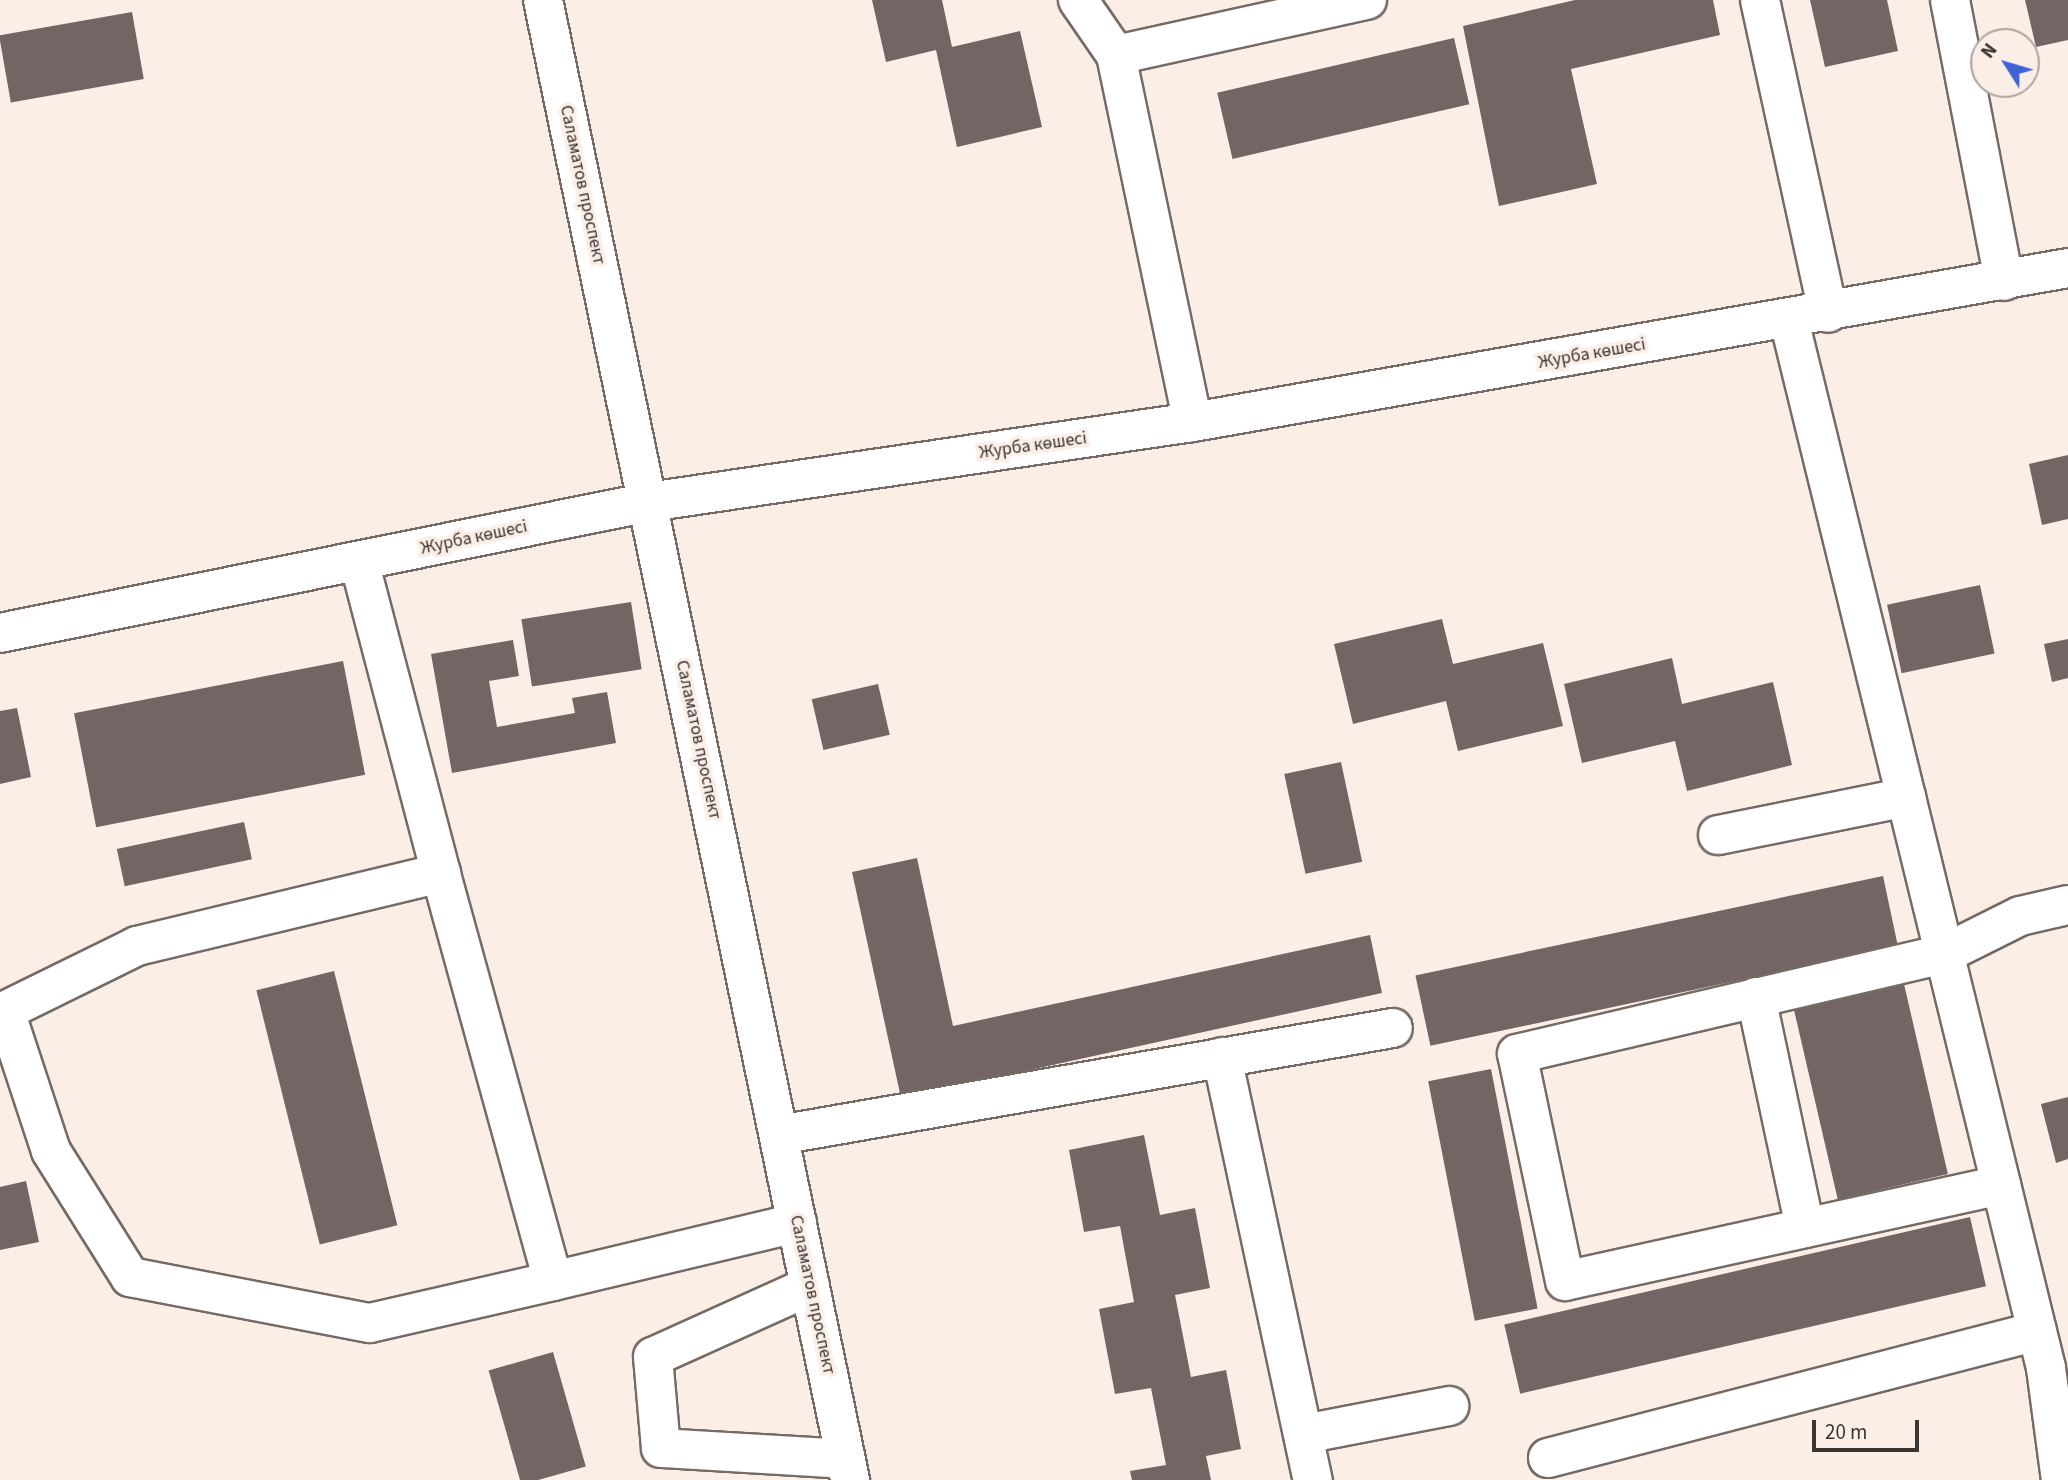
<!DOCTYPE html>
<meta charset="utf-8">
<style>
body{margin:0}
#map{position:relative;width:2068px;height:1480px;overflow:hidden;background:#fbeee7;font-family:"Source Sans 3",sans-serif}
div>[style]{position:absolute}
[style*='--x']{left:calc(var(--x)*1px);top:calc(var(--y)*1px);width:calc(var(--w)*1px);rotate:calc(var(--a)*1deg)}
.building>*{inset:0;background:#726564;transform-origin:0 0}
.roads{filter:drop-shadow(2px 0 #756a64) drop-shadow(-2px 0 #756a64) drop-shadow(0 2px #756a64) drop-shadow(0 -2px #756a64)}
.minor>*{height:38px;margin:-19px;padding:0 19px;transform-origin:19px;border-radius:19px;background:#fff}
span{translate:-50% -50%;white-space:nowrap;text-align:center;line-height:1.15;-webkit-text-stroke:7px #fbeee7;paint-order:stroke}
.street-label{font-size:18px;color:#3a3532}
.north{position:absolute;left:1970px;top:28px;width:70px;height:70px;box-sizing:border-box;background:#fbeee7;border:2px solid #aea49f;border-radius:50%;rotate:307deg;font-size:19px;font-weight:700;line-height:28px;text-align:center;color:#3a3532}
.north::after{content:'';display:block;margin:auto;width:24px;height:32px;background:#3d63d4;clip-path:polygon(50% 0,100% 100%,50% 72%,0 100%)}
.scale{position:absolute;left:1812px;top:1420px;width:107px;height:32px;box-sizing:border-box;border:4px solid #3a3532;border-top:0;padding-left:9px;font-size:21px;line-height:24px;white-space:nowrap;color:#3a3532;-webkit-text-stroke:5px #fbeee7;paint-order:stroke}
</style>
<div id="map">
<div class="building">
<i style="clip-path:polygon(872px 0,942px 0,952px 47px,1020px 31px,1042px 127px,957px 147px,936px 50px,886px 62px)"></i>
<i style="clip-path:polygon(1575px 0,1713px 0,1720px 35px,1571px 69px,1597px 184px,1499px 206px,1463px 26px)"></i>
<i style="clip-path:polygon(1810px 0,1887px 0,1898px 51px,1825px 67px)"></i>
<i style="clip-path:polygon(2025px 0,2068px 0,2068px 40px,2036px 47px)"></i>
<i style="left:132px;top:12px;width:68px;height:135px;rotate:80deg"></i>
<i style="left:1454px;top:38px;width:68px;height:243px;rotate:77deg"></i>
<i style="clip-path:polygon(2068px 455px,2068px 519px,2042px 525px,2029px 464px)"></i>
<i style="left:1980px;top:585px;width:70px;height:95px;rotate:78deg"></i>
<i style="left:631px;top:602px;width:68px;height:111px;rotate:81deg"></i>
<i style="clip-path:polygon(1442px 619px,1453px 664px,1543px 643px,1563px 726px,1458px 751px,1446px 701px,1353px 724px,1334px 644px)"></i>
<i style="clip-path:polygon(2068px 639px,2068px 678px,2052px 682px,2044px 644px)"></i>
<i style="clip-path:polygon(513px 640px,519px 676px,489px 681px,497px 727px,575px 713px,572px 698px,607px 692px,616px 743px,452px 773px,431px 654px)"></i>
<i style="clip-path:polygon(1672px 658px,1682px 704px,1773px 682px,1792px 765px,1687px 791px,1675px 741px,1582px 763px,1564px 684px)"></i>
<i style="left:343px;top:661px;width:116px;height:274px;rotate:79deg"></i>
<i style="left:878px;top:684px;width:52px;height:68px;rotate:77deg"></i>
<i style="clip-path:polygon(17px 708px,31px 777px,0 784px,0 711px)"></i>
<i style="left:1341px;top:762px;width:102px;height:58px;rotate:78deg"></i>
<i style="left:244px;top:822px;width:38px;height:130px;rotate:78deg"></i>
<i style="clip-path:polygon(917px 858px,953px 1026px,1370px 935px,1382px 993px,901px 1098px,852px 872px)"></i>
<i style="left:1883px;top:876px;width:72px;height:478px;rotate:78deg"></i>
<i style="left:334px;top:971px;width:262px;height:80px;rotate:76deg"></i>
<i style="left:1904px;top:984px;width:195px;height:113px;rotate:77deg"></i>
<i style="left:1491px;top:1069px;width:244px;height:64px;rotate:79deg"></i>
<i style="clip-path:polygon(2068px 1097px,2068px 1159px,2056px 1163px,2041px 1104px)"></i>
<i style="clip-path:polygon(1144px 1135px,1160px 1215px,1195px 1208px,1210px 1288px,1175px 1295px,1191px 1377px,1226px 1370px,1241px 1449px,1206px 1456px,1211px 1480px,1132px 1480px,1130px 1471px,1166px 1465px,1151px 1388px,1115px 1394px,1099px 1309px,1134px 1302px,1120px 1226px,1084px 1232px,1069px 1150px)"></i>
<i style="clip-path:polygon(26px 1181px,39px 1242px,0 1250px,0 1187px)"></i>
<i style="left:1970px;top:1217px;width:71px;height:478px;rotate:77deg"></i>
<i style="left:553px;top:1352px;width:119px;height:67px;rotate:74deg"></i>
</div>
<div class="roads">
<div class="minor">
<i style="--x:543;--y:0;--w:1512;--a:78.28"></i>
<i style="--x:1078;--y:0;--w:67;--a:55.4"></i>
<i style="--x:1116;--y:55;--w:375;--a:78.2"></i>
<i style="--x:1760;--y:0;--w:320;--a:77.7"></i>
<i style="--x:1950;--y:0;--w:286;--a:79.1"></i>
<i style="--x:1116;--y:55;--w:257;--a:-12.4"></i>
<i style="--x:1789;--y:320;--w:1079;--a:76.22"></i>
<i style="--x:2046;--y:1368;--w:113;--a:82.4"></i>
<i style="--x:359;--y:561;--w:323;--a:75.3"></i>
<i style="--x:0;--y:633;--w:662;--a:-11.41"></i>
<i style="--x:649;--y:502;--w:550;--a:-8.37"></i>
<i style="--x:1193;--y:422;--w:888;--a:-9.98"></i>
<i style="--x:1718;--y:835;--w:192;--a:-11.4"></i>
<i style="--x:1756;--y:997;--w:236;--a:78"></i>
<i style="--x:1222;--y:1057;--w:433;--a:77.9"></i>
<i style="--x:779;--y:1135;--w:623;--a:-9.89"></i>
<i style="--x:2001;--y:1185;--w:446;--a:167.6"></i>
<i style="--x:1565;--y:1281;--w:232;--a:-101.9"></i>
<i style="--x:1517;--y:1054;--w:439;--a:-13.2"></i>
<i style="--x:1944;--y:954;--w:85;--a:-26.6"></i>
<i style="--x:2020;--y:916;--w:49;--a:-12.9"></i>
<i style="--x:553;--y:1281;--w:423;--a:-105.4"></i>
<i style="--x:441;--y:873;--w:313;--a:166.5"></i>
<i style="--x:137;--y:946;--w:147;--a:153.8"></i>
<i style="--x:5;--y:1011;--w:147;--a:71.8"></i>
<i style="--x:51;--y:1151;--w:149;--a:57.9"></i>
<i style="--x:130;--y:1277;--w:244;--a:10.9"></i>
<i style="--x:370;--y:1323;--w:188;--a:-12.9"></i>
<i style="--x:553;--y:1281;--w:251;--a:-13.4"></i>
<i style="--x:810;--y:1286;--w:172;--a:155.7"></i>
<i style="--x:653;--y:1357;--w:91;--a:85"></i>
<i style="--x:661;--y:1448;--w:184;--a:3.4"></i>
<i style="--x:1304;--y:1434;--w:148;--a:-10.9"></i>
<i style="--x:1548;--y:1458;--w:505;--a:-14.56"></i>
</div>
</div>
<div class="street-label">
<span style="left:582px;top:185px;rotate:78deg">Саламатов проспект</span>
<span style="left:1592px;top:354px;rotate:-10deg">Журба көшесі</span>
<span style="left:1033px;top:446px;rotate:-8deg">Журба көшесі</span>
<span style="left:474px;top:538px;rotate:-12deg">Журба көшесі</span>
<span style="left:698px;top:740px;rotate:78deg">Саламатов проспект</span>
<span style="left:812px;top:1295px;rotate:78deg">Саламатов проспект</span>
</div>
<div class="north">N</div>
<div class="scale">20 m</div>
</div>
